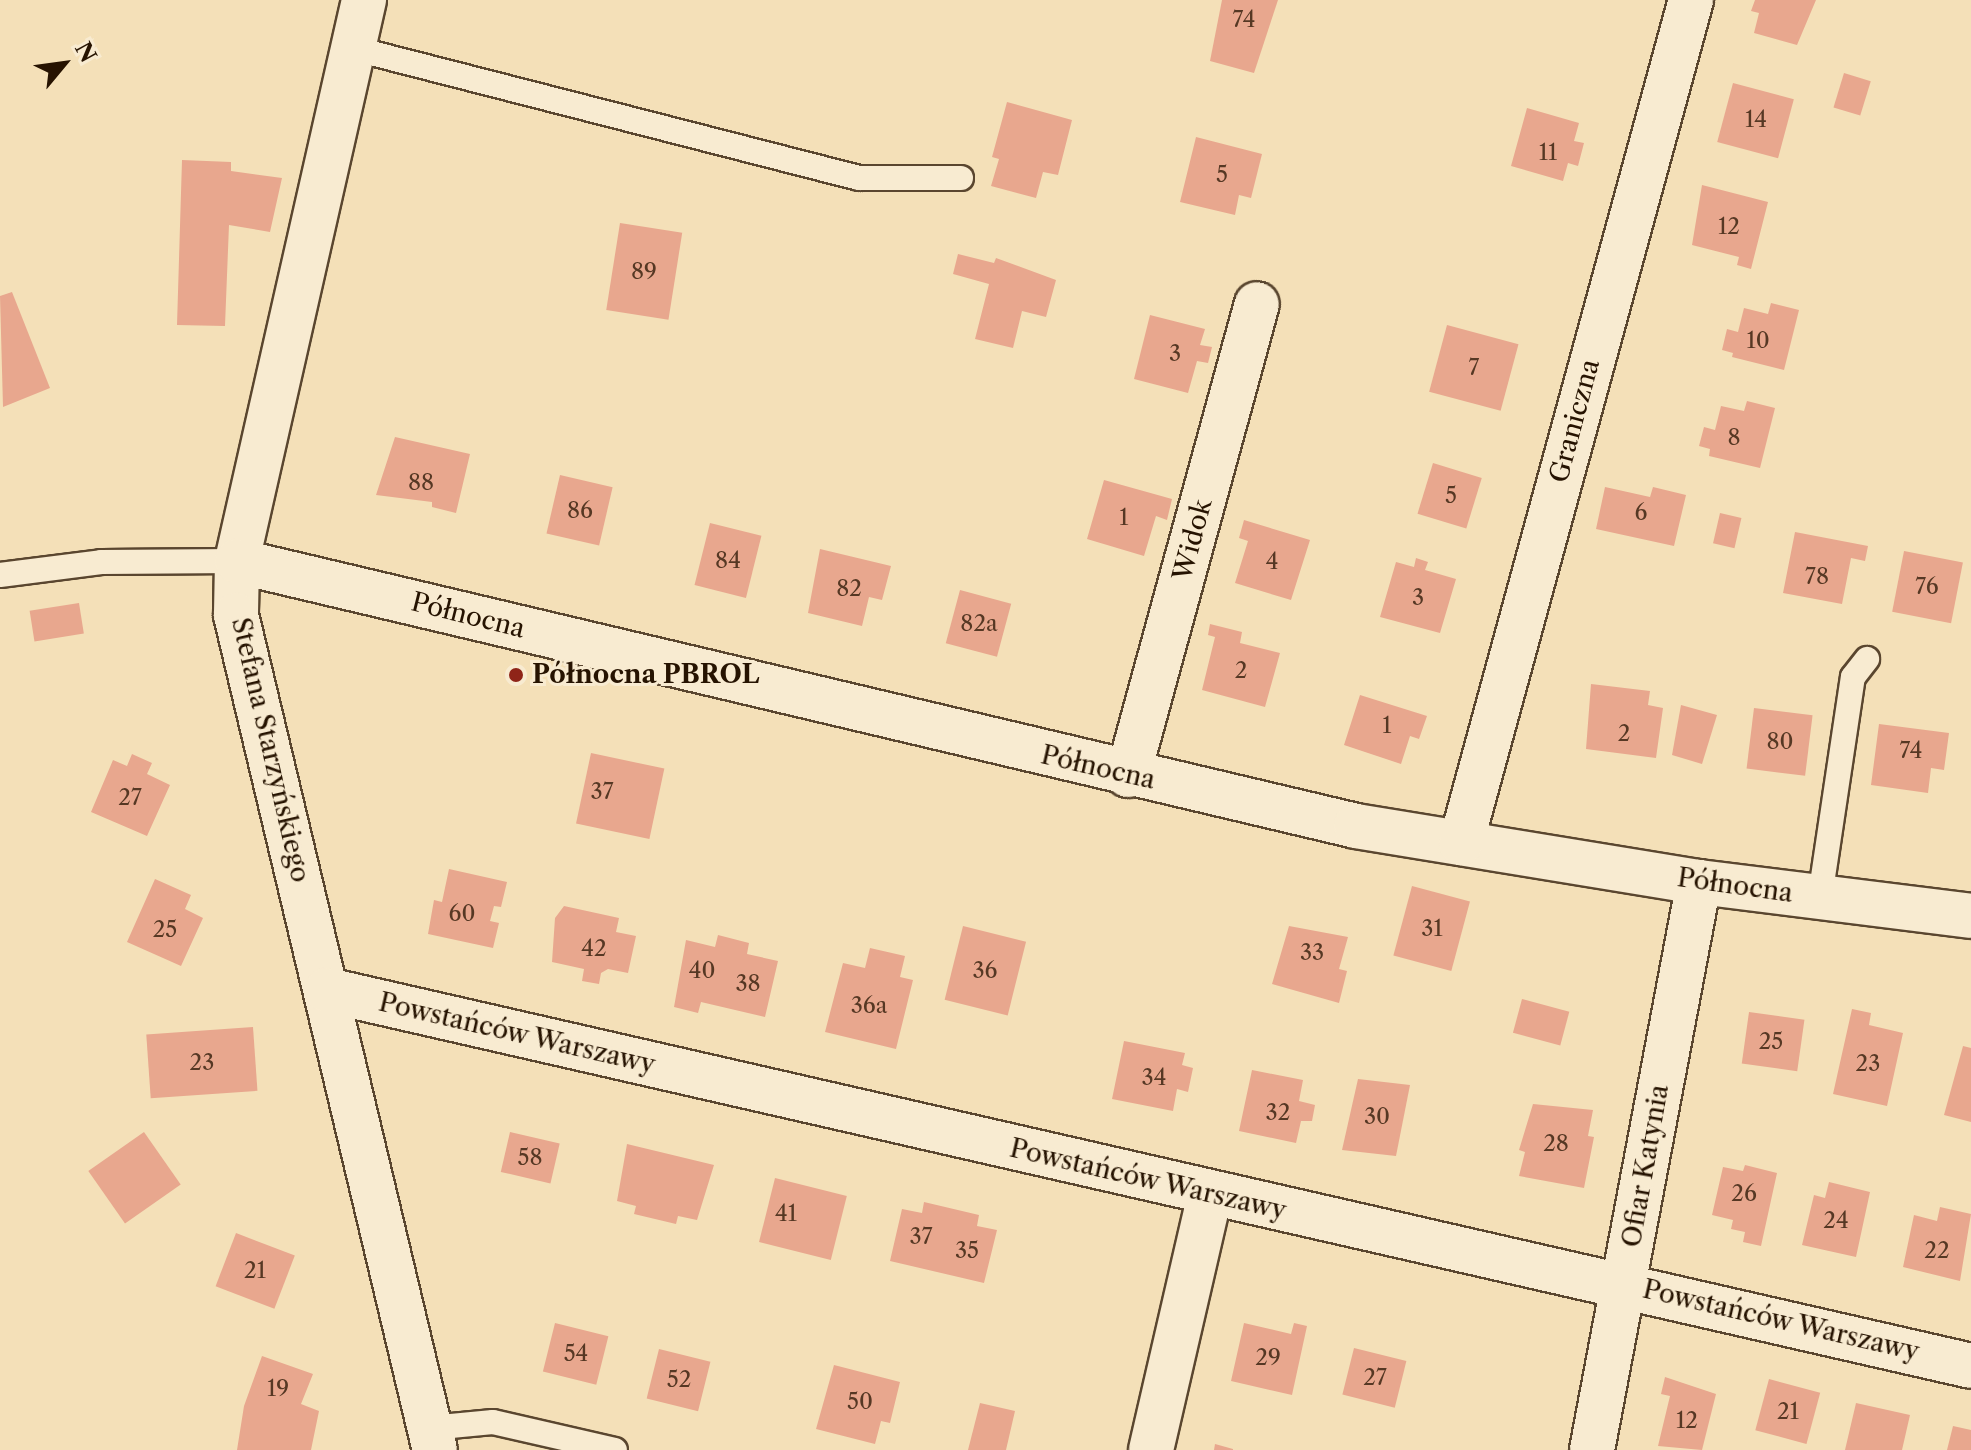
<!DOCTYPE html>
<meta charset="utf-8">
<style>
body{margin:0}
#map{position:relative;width:1971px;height:1450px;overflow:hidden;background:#f4e0b8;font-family:"Libre Caslon Text",serif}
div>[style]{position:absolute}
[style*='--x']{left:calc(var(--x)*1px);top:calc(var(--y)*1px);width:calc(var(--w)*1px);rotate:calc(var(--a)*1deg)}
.building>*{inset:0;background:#e8a78e;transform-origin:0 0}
.roads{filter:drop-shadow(2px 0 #5a462f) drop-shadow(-2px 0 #5a462f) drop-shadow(0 2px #5a462f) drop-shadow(0 -2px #5a462f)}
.lane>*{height:24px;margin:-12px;padding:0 12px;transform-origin:12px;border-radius:12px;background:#f8ebd1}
.street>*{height:44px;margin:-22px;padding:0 22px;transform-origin:22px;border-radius:22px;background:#f8ebd1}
.dots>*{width:22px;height:22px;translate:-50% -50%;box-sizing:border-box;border:4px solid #f8ebd1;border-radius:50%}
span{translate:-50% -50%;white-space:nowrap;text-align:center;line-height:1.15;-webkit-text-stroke:6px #f8ebd1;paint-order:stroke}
.number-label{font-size:22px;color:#563824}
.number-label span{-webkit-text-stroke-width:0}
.street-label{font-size:26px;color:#261301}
.poi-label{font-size:26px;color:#261301;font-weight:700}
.left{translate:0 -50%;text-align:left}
.north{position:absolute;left:24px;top:24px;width:80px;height:80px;-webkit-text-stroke:6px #f8ebd1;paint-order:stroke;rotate:61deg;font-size:22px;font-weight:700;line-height:32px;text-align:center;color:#261301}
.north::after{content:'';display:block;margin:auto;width:28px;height:36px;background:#261301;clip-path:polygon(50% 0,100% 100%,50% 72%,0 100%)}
</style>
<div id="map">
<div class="building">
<i style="clip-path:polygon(1222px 0,1278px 0,1254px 73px,1210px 61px)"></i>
<i style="clip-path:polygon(1755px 0,1816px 0,1797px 45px,1754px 33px,1759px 13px,1751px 11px)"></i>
<i style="left:1844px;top:73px;width:28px;height:36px;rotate:17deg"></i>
<i style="left:1733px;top:83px;width:63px;height:61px;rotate:15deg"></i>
<i style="clip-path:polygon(1007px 102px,1072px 120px,1058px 175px,1043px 172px,1036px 198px,991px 186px,999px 159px,992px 157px)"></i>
<i style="clip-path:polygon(1527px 108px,1579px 123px,1574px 141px,1584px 143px,1578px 166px,1568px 163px,1563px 181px,1511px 166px)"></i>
<i style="clip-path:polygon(1196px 137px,1262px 154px,1251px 198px,1239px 195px,1235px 215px,1180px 202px)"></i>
<i style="clip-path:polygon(182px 160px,231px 162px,231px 171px,282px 178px,270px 232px,229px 225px,225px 326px,177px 325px)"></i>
<i style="clip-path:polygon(1702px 185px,1768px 202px,1751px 269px,1737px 265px,1739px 257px,1692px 245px)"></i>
<i style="left:620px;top:223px;width:63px;height:88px;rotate:9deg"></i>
<i style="clip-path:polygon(958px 254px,994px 263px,996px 258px,1056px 280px,1046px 317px,1022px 311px,1013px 348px,975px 339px,989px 284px,953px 274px)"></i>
<i style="clip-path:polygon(12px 292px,50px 388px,3px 407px,0 296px)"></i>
<i style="clip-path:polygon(1771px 303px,1799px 310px,1784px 370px,1732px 357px,1733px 353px,1722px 350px,1727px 329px,1738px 332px,1744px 308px,1768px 314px)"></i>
<i style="clip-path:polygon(1150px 315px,1205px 329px,1200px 345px,1212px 347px,1208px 363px,1197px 361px,1188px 393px,1134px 379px)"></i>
<i style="left:1447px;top:325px;width:74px;height:69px;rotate:15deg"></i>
<i style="clip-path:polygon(1747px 401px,1775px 408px,1760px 468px,1709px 456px,1710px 449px,1699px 446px,1704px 427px,1715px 430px,1721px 406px,1744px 411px)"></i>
<i style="clip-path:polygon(395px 437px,470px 454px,456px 513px,432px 507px,432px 502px,376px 495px)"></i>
<i style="left:1433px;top:463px;width:51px;height:53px;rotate:17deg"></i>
<i style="left:560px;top:475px;width:54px;height:60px;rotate:13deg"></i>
<i style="clip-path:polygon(1104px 480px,1172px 499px,1167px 520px,1156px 516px,1144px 556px,1087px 539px)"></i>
<i style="clip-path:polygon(1605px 487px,1650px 497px,1653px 487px,1686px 495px,1674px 546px,1596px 529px)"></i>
<i style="left:1720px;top:513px;width:22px;height:31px;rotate:13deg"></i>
<i style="clip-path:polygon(1244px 520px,1310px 540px,1291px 600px,1235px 583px,1248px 541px,1239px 538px)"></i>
<i style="left:710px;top:523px;width:53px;height:64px;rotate:14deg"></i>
<i style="clip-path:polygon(1795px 532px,1868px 546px,1865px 561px,1851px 558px,1842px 604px,1783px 593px)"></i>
<i style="clip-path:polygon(820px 549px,891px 566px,882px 600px,869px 597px,862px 626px,808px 613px)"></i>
<i style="left:1904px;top:551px;width:60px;height:62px;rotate:11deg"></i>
<i style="clip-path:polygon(1416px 558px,1428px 562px,1425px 570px,1456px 579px,1440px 633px,1380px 617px,1396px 562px,1414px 567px)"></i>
<i style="left:960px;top:590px;width:53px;height:55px;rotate:15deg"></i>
<i style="left:79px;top:603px;width:31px;height:50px;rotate:81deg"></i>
<i style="clip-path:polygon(1210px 624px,1242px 632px,1240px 643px,1280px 653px,1265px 707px,1202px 690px,1215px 637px,1208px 635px)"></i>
<i style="clip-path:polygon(1591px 684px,1650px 691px,1648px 705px,1663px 708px,1656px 758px,1586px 749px)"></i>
<i style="clip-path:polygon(1360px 695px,1427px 716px,1419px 739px,1410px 736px,1401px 764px,1344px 745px)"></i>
<i style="clip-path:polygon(1681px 705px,1717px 715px,1702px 764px,1672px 755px)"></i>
<i style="left:1754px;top:708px;width:59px;height:61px;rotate:7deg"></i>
<i style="clip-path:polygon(1879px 724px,1949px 733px,1944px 770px,1931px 768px,1928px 793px,1871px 785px)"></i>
<i style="left:591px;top:753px;width:75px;height:72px;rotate:12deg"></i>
<i style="clip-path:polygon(132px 754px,152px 763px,147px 774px,170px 785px,147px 836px,91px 812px,113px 760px,127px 766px)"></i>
<i style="clip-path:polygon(449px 869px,507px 882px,501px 907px,494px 906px,490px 921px,499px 923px,493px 948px,428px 934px,434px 900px,442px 902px)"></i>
<i style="clip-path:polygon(155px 879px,191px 895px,185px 909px,203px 918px,181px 966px,127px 942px)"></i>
<i style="left:1412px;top:886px;width:60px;height:72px;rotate:15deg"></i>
<i style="clip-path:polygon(564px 906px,619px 918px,616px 932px,636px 936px,628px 973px,608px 969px,601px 973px,599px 984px,582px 981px,584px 969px,552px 962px,555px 918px)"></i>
<i style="left:963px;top:926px;width:65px;height:76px;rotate:14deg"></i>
<i style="clip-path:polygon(1289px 926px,1348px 937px,1339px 969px,1347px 971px,1339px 1003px,1272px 984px)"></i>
<i style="clip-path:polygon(718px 935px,749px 943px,747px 954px,778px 961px,765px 1017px,701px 1002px,698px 1013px,674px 1007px,686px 940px,715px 947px)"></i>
<i style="clip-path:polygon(870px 948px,905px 956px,900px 977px,913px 980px,896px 1049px,825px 1032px,843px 963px,865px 968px)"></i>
<i style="left:1522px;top:999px;width:49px;height:35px;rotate:15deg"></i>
<i style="clip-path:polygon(1852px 1009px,1871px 1013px,1869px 1025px,1903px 1033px,1887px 1106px,1833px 1094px)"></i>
<i style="left:1749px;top:1012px;width:56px;height:52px;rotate:8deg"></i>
<i style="left:253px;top:1027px;width:64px;height:107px;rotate:86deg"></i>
<i style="clip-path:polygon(1124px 1041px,1185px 1053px,1182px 1065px,1193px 1068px,1188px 1092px,1177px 1089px,1173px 1111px,1112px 1099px)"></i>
<i style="clip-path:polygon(1963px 1046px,1971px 1048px,1971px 1122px,1944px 1115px)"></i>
<i style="clip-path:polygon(1252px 1070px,1303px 1080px,1299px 1101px,1315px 1105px,1312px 1121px,1301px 1121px,1296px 1143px,1239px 1131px)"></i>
<i style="clip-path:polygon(1358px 1079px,1410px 1085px,1396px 1156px,1342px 1150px)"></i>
<i style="clip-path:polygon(1533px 1104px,1593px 1110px,1588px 1136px,1594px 1137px,1584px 1188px,1519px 1176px,1525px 1152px,1519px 1150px)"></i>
<i style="left:144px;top:1132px;width:64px;height:68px;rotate:55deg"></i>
<i style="left:510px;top:1132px;width:51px;height:41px;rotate:13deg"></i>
<i style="clip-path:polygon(627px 1144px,714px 1165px,697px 1220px,678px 1216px,676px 1224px,634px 1214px,636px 1206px,617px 1201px)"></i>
<i style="clip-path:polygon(1745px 1165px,1777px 1173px,1761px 1246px,1743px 1242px,1745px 1232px,1731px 1229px,1733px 1220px,1712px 1215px,1723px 1167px,1743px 1171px)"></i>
<i style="left:775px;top:1178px;width:74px;height:66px;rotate:14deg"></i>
<i style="clip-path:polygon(1829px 1182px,1870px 1192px,1856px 1257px,1802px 1245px,1814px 1195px,1825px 1198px)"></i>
<i style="clip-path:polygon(924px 1202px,979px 1215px,977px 1226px,997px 1230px,984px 1283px,890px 1261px,902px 1209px,922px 1213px)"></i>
<i style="clip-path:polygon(1940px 1207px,1971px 1214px,1960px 1281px,1903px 1267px,1914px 1215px,1937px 1221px)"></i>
<i style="left:236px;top:1233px;width:63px;height:57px;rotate:21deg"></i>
<i style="left:555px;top:1323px;width:55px;height:50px;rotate:14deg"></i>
<i style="clip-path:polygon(1244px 1323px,1291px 1334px,1294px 1323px,1307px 1326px,1292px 1395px,1231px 1381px)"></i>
<i style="left:1354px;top:1348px;width:54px;height:48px;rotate:14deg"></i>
<i style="left:659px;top:1349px;width:53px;height:51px;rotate:14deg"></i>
<i style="clip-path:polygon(262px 1356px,313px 1374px,301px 1404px,319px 1411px,311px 1450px,237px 1450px,244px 1406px)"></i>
<i style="clip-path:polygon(834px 1365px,900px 1382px,890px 1423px,881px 1421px,875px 1444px,816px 1429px)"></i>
<i style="clip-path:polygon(1665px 1377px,1716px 1394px,1702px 1450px,1658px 1446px,1670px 1396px,1661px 1394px)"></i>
<i style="left:1769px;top:1379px;width:53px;height:53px;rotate:15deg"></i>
<i style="clip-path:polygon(980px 1403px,1015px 1411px,1006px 1450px,968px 1450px)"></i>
<i style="clip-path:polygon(1856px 1403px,1910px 1415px,1902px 1450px,1845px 1450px)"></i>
<i style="clip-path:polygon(1953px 1426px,1971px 1430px,1971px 1450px,1947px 1450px)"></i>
<i style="clip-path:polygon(1215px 1444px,1233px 1449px,1233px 1450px,1214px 1450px)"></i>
</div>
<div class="roads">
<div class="lane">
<i style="--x:352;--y:48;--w:523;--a:14.38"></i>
<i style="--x:859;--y:178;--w:102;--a:0"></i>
<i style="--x:0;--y:575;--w:102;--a:-7.3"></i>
<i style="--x:101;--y:562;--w:136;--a:-0.4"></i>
<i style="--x:1820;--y:897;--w:222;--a:-81.5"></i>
<i style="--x:1853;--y:677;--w:23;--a:-52"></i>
<i style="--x:430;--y:1428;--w:63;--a:-5.4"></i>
<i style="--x:493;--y:1422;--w:125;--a:12.9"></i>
</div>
<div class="street">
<i style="--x:364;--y:0;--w:575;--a:102.76"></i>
<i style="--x:237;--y:561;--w:54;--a:91.1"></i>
<i style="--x:236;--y:615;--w:858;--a:76.6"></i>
<i style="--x:237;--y:561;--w:1150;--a:13.32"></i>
<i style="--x:1356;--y:826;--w:348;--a:9.3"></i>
<i style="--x:1699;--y:882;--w:274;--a:7.1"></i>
<i style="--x:1128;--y:775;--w:488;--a:-74.7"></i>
<i style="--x:1461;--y:843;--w:874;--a:-74.74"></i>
<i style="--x:327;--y:990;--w:1686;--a:12.88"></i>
<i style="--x:1151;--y:1450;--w:262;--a:-77"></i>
<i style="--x:1592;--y:1450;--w:578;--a:-79.33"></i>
</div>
</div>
<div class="dots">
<i style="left:516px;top:675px;background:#8f2418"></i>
</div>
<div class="number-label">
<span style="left:1244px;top:20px">74</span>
<span style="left:1756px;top:120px">14</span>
<span style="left:1548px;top:153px">11</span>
<span style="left:1222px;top:175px">5</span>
<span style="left:1729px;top:227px">12</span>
<span style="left:644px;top:272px">89</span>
<span style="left:1758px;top:341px">10</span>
<span style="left:1175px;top:354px">3</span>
<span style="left:1474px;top:368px">7</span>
<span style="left:1734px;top:438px">8</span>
<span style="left:421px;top:483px">88</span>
<span style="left:1451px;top:496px">5</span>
<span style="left:580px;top:511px">86</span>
<span style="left:1641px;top:513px">6</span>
<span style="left:1124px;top:518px">1</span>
<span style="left:728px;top:561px">84</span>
<span style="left:1272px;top:562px">4</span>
<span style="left:1817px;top:577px">78</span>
<span style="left:1927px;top:587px">76</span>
<span style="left:849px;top:589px">82</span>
<span style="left:1418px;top:598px">3</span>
<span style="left:979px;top:624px">82a</span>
<span style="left:1241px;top:671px">2</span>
<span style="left:1387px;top:726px">1</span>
<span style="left:1624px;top:734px">2</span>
<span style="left:1780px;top:742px">80</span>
<span style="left:1911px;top:751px">74</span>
<span style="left:602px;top:792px">37</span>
<span style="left:130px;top:798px">27</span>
<span style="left:462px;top:914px">60</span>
<span style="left:1432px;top:929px">31</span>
<span style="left:165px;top:930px">25</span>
<span style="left:594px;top:949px">42</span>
<span style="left:1312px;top:953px">33</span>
<span style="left:702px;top:971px">40</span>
<span style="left:985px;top:971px">36</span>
<span style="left:748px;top:984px">38</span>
<span style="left:869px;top:1006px">36a</span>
<span style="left:1771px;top:1042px">25</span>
<span style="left:202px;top:1063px">23</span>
<span style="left:1868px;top:1064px">23</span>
<span style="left:1154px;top:1078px">34</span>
<span style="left:1278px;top:1113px">32</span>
<span style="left:1377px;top:1117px">30</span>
<span style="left:1556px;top:1144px">28</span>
<span style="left:530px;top:1158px">58</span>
<span style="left:1744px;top:1194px">26</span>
<span style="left:786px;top:1214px">41</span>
<span style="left:1836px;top:1221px">24</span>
<span style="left:921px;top:1237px">37</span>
<span style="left:967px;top:1251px">35</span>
<span style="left:1937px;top:1251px">22</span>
<span style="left:255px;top:1271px">21</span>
<span style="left:576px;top:1354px">54</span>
<span style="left:1268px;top:1358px">29</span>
<span style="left:1375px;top:1378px">27</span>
<span style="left:679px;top:1380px">52</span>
<span style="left:278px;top:1389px">19</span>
<span style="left:860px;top:1402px">50</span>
<span style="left:1788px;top:1412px">21</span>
<span style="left:1687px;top:1421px">12</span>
</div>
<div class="street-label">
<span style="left:1575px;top:421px;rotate:-75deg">Graniczna</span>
<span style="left:1193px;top:540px;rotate:-75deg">Widok</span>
<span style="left:468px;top:616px;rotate:14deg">Północna</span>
<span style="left:270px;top:750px;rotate:77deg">Stefana Starzyńskiego</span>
<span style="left:1098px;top:768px;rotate:13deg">Północna</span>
<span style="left:1735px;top:886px;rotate:8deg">Północna</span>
<span style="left:517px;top:1034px;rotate:13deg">Powstańców Warszawy</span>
<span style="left:1646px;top:1166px;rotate:-80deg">Ofiar Katynia</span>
<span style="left:1148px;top:1180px;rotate:13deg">Powstańców Warszawy</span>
<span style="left:1781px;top:1321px;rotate:13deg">Powstańców Warszawy</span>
</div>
<div class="poi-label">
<span class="left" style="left:532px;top:675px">Północna PBROL</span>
</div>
<div class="north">N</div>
</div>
